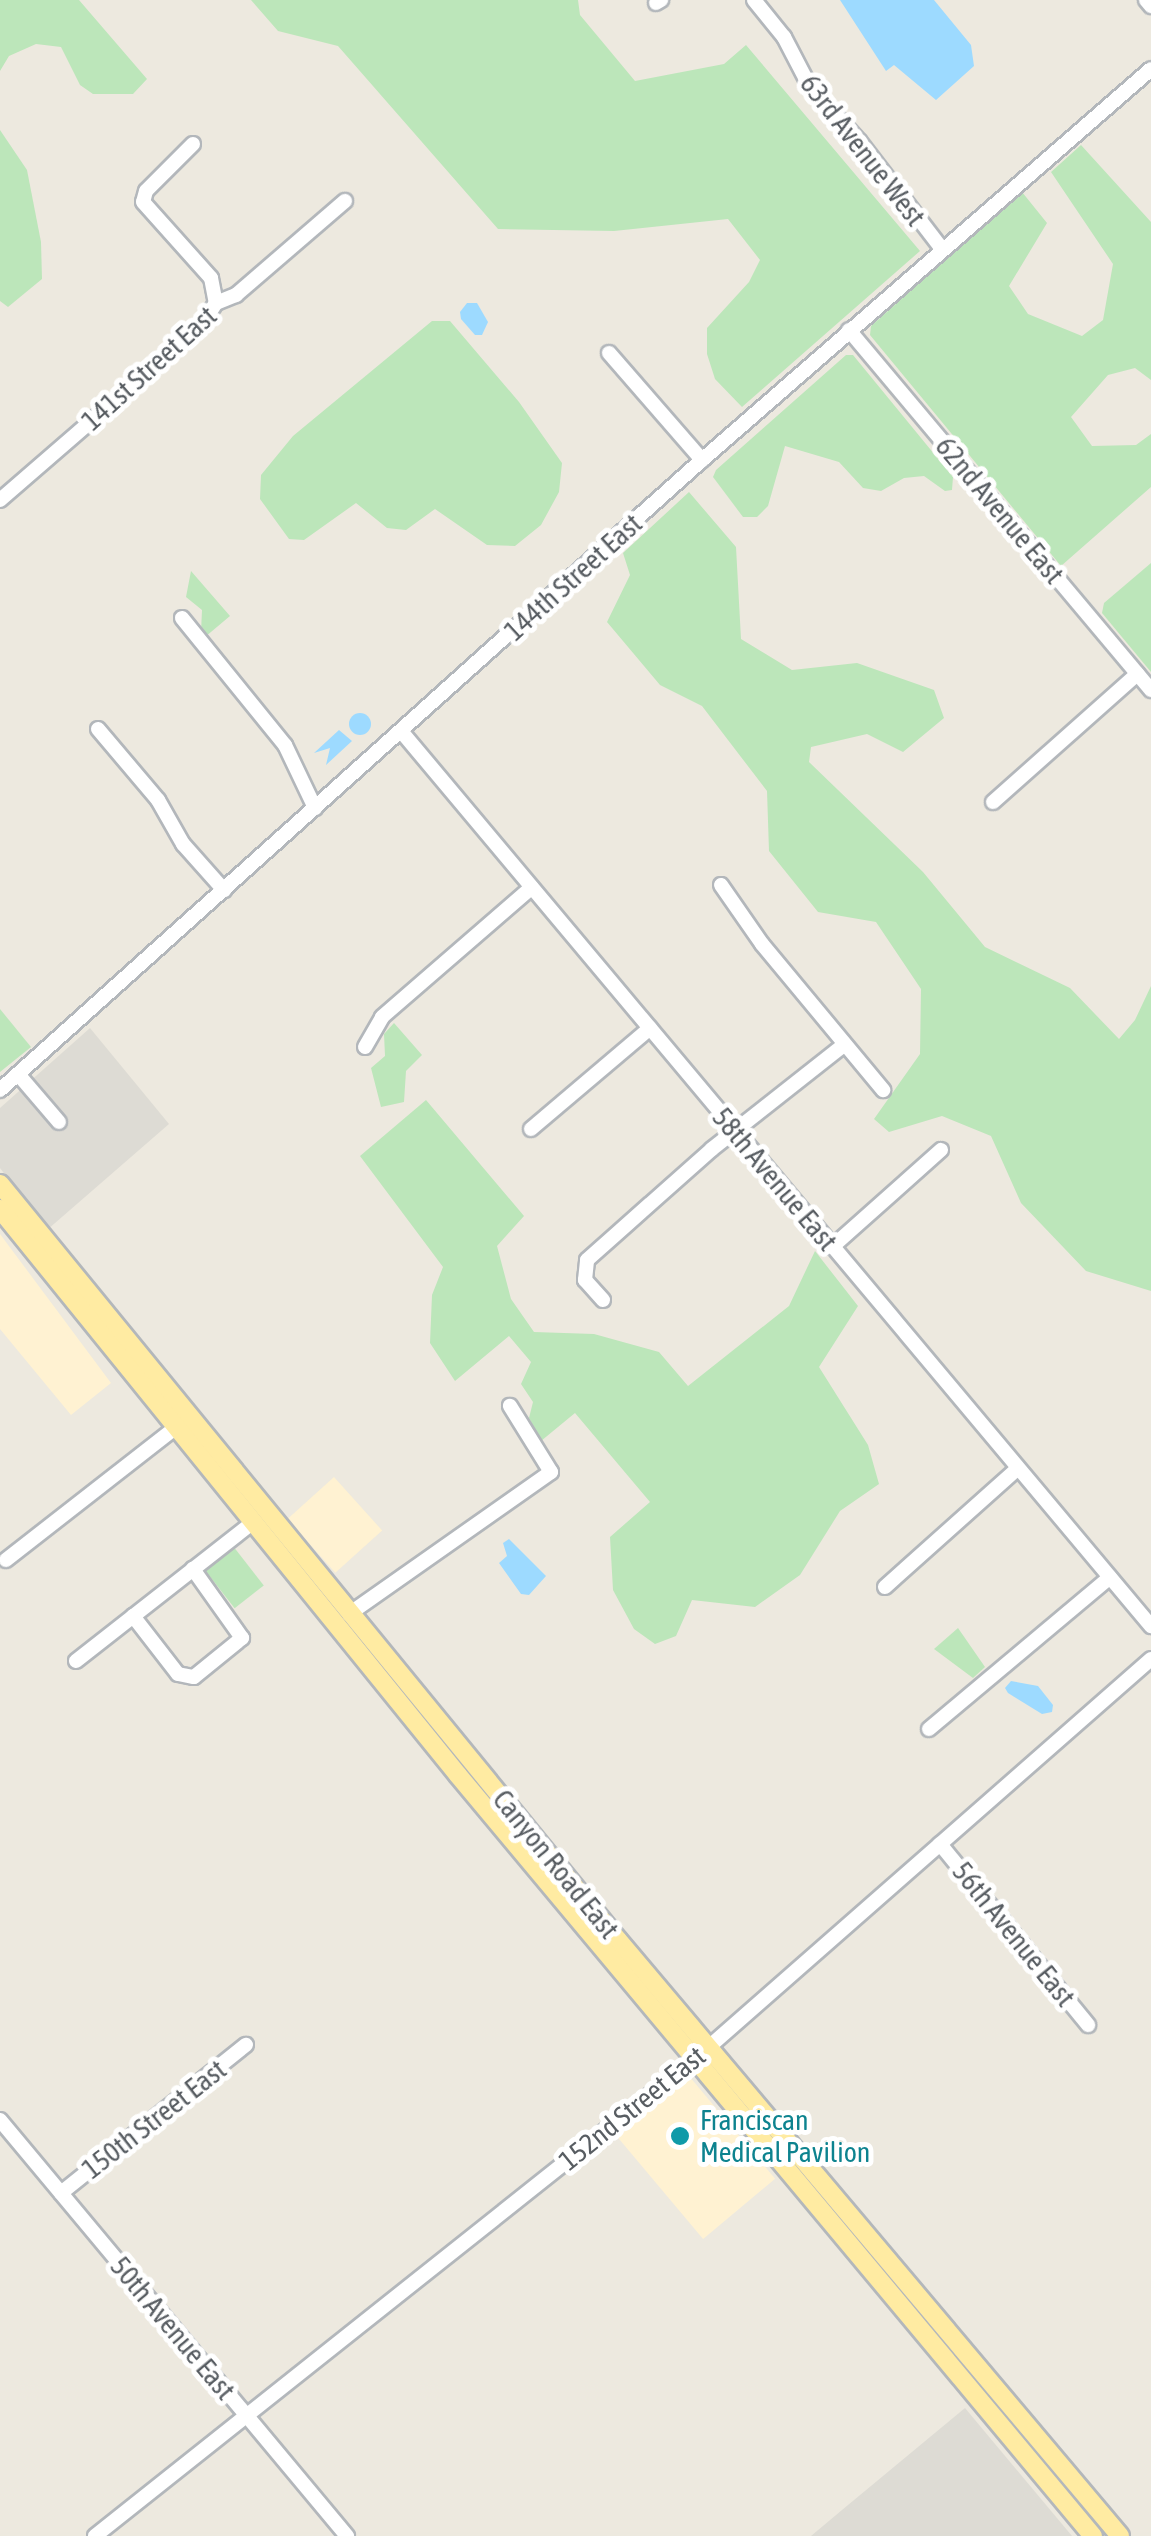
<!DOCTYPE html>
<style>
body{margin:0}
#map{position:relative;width:1151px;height:2536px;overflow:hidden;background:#ede9df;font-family:"Asap Condensed",sans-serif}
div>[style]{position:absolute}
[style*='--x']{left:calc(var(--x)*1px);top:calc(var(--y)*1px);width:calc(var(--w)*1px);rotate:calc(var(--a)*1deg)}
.commercial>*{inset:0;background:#fff2d2;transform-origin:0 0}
.industrial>*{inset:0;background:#dddbd4}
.green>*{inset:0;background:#bce6ba;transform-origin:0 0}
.water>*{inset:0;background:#9ddaff}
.round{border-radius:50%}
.roads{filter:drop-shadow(2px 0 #b3b7bb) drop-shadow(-2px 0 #b3b7bb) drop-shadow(0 2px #b3b7bb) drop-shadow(0 -2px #b3b7bb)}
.minor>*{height:14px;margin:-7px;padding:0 7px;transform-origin:7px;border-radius:7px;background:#fff}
.major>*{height:18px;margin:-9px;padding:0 9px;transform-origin:9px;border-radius:9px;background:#ffeba2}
.dots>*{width:28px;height:28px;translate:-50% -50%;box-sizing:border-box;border:5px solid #fff;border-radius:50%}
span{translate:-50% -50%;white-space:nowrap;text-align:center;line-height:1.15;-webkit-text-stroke:10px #fff;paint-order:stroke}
.street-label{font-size:28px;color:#585d62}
.culture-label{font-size:28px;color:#0d838f}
.left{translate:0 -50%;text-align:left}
</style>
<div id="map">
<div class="commercial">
<i style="clip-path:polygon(0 1234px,111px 1383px,71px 1415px,0 1329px)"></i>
<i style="left:334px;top:1477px;width:72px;height:63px;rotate:48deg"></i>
<i style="left:689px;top:2076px;width:134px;height:94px;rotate:50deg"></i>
</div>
<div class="industrial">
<i style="clip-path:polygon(90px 1028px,169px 1124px,47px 1230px,0 1168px,0 1108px)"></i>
<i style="clip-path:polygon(965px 2408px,1072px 2536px,811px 2536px,842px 2510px)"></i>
</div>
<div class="green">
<i style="clip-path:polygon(0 0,79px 0,147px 79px,133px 94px,93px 94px,80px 85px,61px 47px,36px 44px,9px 56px,0 71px)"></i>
<i style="clip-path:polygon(251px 0,578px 0,580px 15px,635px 81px,724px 64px,746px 45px,920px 251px,742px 407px,715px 379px,707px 354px,707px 328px,749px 282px,760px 260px,728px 219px,614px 231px,498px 229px,338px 46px,278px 31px)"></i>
<i style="clip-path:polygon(0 130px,27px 170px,41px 242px,42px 279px,8px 307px,0 301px)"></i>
<i style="clip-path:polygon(1081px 145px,1151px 222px,1151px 380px,1135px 368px,1108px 375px,1071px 417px,1092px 446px,1136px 445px,1151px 434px,1151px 487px,1061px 566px,870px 335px,871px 326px,1022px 192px,1047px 223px,1009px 286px,1028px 314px,1082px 336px,1103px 320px,1113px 264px,1051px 172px)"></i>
<i style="clip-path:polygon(432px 321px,450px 321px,519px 402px,562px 463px,559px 492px,541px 525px,515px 546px,487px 545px,435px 509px,406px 530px,387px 528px,356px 503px,304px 540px,289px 539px,260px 499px,261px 475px,293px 436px)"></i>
<i style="clip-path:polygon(846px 355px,853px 355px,953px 477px,952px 490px,945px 491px,924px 476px,904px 478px,881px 491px,863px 488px,839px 462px,785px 446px,768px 506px,757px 517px,743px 517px,713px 477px,716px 470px)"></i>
<i style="clip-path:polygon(689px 492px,736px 547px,741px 639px,792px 670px,857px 663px,934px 690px,944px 718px,903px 752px,867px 734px,811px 747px,809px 762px,923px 872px,985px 947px,1070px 988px,1119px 1039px,1135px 1020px,1151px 986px,1151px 1291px,1086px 1271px,1021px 1203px,991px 1136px,942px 1116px,889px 1132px,874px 1119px,920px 1054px,921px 989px,876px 922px,818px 912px,769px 851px,767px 791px,702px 706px,660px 685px,607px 622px,630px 575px,623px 553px)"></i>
<i style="clip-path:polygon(1151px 563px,1151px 672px,1102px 613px,1104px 603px)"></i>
<i style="clip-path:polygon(191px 571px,230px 616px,205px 637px,201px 632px,202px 610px,186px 597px)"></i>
<i style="clip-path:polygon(0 1009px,31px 1047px,0 1072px)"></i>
<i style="clip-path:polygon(394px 1023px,422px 1055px,406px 1071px,404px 1102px,381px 1107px,371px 1068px,385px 1056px,384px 1034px)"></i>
<i style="clip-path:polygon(426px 1100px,524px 1216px,497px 1246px,511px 1299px,534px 1332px,594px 1334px,659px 1352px,688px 1386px,789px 1306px,815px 1251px,858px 1306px,819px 1367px,868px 1445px,879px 1484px,840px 1511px,800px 1575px,755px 1607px,692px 1600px,676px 1636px,655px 1644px,634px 1629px,613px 1590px,610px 1537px,650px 1502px,575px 1413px,541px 1441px,529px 1418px,533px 1402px,521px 1384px,531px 1362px,509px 1336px,455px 1381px,430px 1343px,432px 1295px,443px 1267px,360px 1156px)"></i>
<i style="left:233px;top:1546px;width:50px;height:37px;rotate:52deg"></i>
<i style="clip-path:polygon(958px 1628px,985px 1667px,973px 1678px,934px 1649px)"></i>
</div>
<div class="water">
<i style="clip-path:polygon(840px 0,934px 0,971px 45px,974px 66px,936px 100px,894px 65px,886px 71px)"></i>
<i style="clip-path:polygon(467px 303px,477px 303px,488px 322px,482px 335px,475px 335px,461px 319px,460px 312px)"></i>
<i class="round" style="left:349px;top:713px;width:22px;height:22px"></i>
<i style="clip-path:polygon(339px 730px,352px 741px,326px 765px,330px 748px,314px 753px)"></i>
<i style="clip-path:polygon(509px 1539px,546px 1576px,529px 1595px,521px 1594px,499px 1563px,507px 1556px,503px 1543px)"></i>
<i style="clip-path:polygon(1011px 1681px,1038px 1686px,1053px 1705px,1052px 1712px,1042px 1714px,1008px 1693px,1005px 1688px)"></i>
</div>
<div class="roads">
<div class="minor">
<i style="--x:754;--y:0;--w:48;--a:51"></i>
<i style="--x:784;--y:37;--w:56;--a:62.5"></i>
<i style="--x:810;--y:87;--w:74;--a:47.7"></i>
<i style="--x:860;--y:142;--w:135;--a:52.5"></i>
<i style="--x:1146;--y:0;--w:8;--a:50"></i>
<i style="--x:656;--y:3;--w:6;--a:-31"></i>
<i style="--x:193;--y:144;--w:66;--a:135"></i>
<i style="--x:146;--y:191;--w:11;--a:105"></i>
<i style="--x:143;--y:202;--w:102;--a:48.2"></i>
<i style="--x:211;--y:278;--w:25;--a:79"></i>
<i style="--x:849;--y:330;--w:470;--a:50"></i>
<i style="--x:609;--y:353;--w:142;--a:49"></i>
<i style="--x:0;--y:500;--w:267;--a:-40.9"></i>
<i style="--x:202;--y:325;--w:26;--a:-58"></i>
<i style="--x:216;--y:303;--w:22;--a:-22"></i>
<i style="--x:236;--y:295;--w:144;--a:-40.8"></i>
<i style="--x:182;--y:618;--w:164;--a:51"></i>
<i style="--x:285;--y:745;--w:70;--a:64.5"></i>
<i style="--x:98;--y:729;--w:93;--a:49.8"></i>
<i style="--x:158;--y:800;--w:51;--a:60.4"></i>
<i style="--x:183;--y:844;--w:62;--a:48.3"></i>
<i style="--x:401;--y:731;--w:1168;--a:50.04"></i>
<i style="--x:993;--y:802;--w:193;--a:-41.6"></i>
<i style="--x:721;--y:885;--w:72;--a:55.2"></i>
<i style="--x:762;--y:944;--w:190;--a:50.3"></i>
<i style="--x:365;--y:1047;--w:34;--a:-60"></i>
<i style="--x:382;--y:1017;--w:198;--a:-40.9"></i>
<i style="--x:18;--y:1074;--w:63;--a:49.5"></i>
<i style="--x:0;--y:1090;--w:943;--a:-41.91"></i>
<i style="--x:702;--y:460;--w:595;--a:-41.05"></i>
<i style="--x:531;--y:1129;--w:156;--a:-40.3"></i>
<i style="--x:832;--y:1247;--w:146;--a:-41.7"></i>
<i style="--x:603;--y:1300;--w:27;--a:-132"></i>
<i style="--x:585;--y:1280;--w:20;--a:-84"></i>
<i style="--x:587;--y:1260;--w:167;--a:-41.6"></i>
<i style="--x:712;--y:1149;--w:169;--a:-38.3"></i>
<i style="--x:6;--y:1560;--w:216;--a:-38"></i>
<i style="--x:885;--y:1587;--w:178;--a:-41.8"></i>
<i style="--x:349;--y:1614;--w:247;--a:-35.1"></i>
<i style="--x:551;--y:1472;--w:78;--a:-121.8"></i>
<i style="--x:133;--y:1616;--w:73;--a:52.2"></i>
<i style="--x:178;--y:1674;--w:16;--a:11"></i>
<i style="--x:194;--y:1677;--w:62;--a:-39.1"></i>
<i style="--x:242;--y:1638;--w:85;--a:-125.4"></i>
<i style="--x:76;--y:1661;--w:224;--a:-38.1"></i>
<i style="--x:929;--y:1729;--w:236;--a:-40"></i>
<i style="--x:940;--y:1844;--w:234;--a:50.7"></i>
<i style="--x:0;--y:2120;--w:542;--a:50.17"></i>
<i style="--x:61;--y:2193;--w:237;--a:-38.7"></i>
<i style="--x:95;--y:2536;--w:765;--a:-38.47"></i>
<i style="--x:694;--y:2060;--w:608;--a:-41.27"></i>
</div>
<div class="major">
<i style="--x:0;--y:1184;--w:976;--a:50.74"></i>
<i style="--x:618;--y:1940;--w:779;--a:49.89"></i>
<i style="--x:0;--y:1209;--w:728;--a:51.02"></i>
<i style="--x:458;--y:1775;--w:991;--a:50.16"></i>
</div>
</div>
<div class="dots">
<i style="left:680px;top:2136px;background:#0f9aa8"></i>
</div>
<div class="street-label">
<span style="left:863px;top:150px;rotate:52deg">63rd Avenue West</span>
<span style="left:149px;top:368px;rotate:-42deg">141st Street East</span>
<span style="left:1000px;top:510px;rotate:50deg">62nd Avenue East</span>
<span style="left:573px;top:577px;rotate:-42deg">144th Street East</span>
<span style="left:775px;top:1179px;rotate:50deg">58th Avenue East</span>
<span style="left:556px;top:1864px;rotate:51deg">Canyon Road East</span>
<span style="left:1014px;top:1934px;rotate:51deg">56th Avenue East</span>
<span style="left:632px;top:2108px;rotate:-39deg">152nd Street East</span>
<span style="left:154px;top:2119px;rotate:-38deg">150th Street East</span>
<span style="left:173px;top:2328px;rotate:50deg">50th Avenue East</span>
</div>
<div class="culture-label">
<span class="left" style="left:700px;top:2136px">Franciscan<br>Medical Pavilion</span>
</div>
</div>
